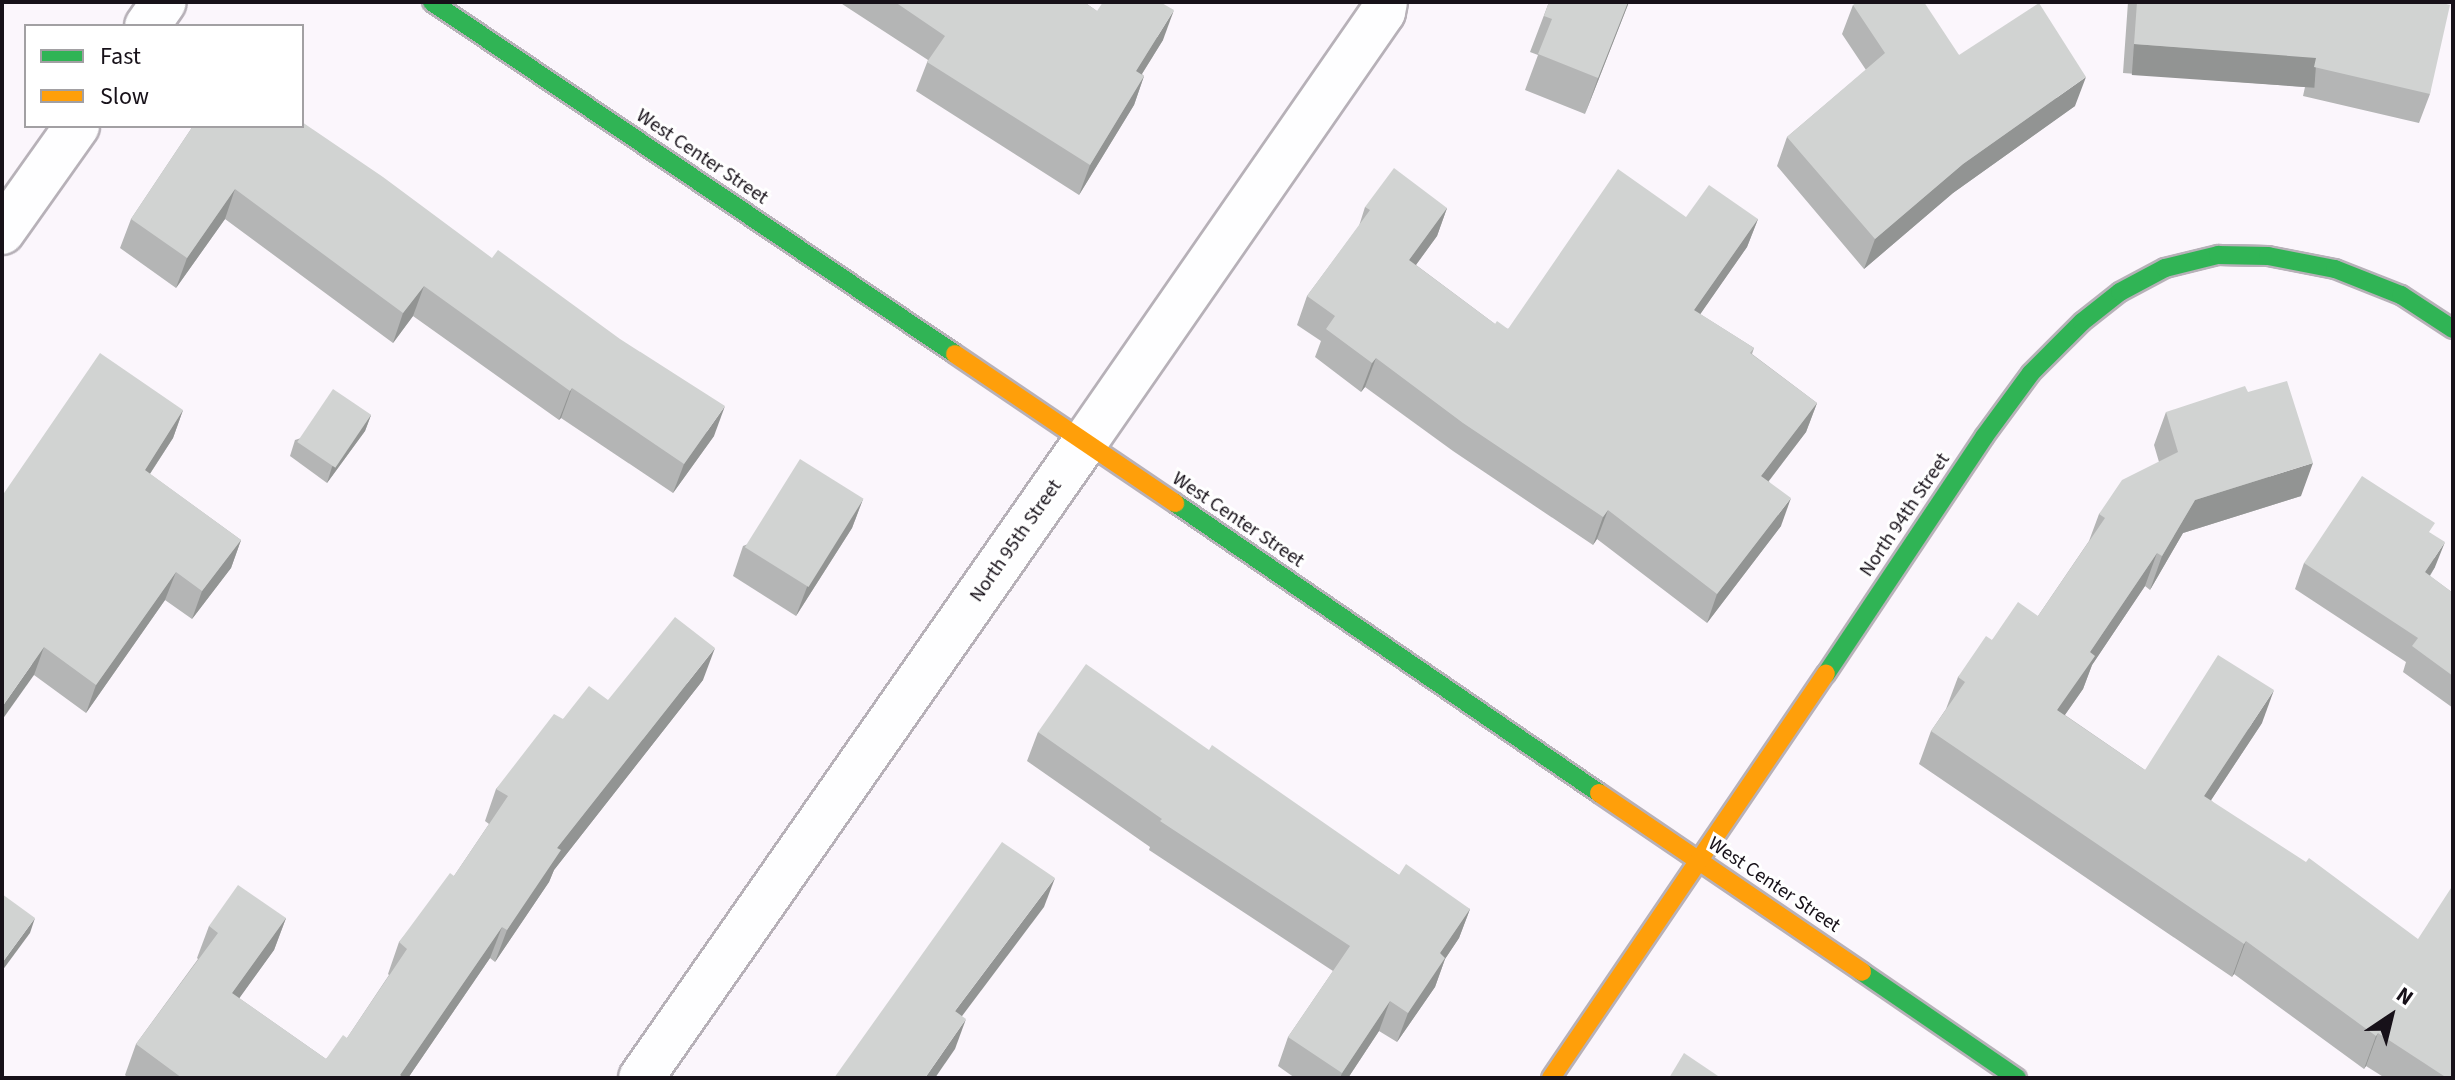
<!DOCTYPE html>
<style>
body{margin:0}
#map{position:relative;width:2455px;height:1080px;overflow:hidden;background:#fbf6fc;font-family:"Source Sans 3",sans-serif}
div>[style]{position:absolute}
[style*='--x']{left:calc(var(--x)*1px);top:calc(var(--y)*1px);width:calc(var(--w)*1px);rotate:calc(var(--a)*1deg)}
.roads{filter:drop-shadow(2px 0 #b7b1b8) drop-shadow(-2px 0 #b7b1b8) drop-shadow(0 2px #b7b1b8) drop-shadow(0 -2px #b7b1b8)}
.street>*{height:44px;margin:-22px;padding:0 22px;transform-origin:22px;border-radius:22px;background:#fefeff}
.fast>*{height:18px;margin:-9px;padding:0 9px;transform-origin:9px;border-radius:9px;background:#30b455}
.slow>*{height:18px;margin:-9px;padding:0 9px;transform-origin:9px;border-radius:9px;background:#ff9f0a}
.wall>*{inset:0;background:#b4b5b5}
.shaded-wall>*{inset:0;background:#929493;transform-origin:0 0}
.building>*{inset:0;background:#d1d3d2;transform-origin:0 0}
span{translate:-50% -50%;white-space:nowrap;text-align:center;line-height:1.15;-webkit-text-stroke:6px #fff;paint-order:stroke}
.street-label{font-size:20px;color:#171119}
.frame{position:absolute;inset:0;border:4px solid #171119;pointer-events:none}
.legend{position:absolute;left:24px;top:24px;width:280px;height:104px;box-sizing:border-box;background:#fff;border:2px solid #a2a0a3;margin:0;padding:10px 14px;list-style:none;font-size:24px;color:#171119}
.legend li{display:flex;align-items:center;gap:16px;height:40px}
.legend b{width:40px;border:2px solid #a2a0a3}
.north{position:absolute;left:2351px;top:976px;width:80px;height:80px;-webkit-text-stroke:6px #fff;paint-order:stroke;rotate:35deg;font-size:22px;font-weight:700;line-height:32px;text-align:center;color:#171119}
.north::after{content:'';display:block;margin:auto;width:28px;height:36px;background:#171119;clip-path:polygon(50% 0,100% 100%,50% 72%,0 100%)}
</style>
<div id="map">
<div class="roads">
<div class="street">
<i style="--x:147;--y:26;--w:29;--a:-55"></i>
<i style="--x:2;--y:232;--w:130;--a:-54.7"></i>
<i style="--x:641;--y:1078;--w:776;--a:-55.08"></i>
<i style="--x:1085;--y:442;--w:523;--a:-55.28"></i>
<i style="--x:1383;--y:12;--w:10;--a:-79"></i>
</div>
<div class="fast">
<i style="--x:432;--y:2;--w:630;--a:33.94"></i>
<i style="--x:1175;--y:503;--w:514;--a:34.37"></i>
<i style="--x:1826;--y:674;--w:285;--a:-56.3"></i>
<i style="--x:1984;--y:437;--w:79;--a:-53.7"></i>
<i style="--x:2031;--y:373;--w:72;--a:-45"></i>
<i style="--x:2082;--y:322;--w:48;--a:-38.3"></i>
<i style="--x:2120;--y:292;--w:51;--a:-28.1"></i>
<i style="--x:2165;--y:268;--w:55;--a:-13.8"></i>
<i style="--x:2218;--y:255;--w:50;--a:1.1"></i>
<i style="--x:2268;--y:256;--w:68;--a:11"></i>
<i style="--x:2335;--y:269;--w:71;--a:21.5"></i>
<i style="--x:2401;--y:295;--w:62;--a:33.2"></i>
<i style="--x:1862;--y:972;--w:188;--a:34.4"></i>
</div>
<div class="slow">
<i style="--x:955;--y:354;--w:266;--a:34.1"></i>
<i style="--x:1599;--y:793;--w:318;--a:34.2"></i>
<i style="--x:1551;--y:1078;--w:489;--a:-55.8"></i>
</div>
</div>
<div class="wall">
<i style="clip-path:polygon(839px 2px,1084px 2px,1097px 11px,1163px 40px,1142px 74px,1144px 76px,1134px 105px,1079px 195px,916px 91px,928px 60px)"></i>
<i style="clip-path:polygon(1549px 2px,1629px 2px,1585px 114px,1525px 90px,1538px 55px,1530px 52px)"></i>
<i style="clip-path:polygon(2128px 2px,2439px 2px,2430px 94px,2419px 123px,2303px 96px,2305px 87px,2123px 73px)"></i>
<i style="clip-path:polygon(1853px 5px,1959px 55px,2075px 106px,1953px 193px,1864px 269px,1777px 166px,1787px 137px,1866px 70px,1842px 34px)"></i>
<i style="clip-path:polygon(193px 126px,714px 436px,673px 493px,561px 418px,559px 420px,413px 316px,393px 343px,225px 219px,176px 288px,120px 248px,131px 219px)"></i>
<i style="clip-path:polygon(1365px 207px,1447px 208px,1437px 236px,1416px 265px,1495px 324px,1508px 329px,1686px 217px,1758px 219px,1747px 247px,1700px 314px,1754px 348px,1752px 354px,1817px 403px,1806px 432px,1769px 481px,1781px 526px,1707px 623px,1597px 539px,1593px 545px,1453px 451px,1365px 387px,1361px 392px,1315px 357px,1321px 341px,1297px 325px,1307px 296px,1359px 226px)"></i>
<i style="clip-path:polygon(183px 410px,173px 438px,150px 474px,241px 540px,231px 568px,192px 619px,165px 600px,86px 713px,34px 675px,2px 496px)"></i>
<i style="clip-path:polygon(2166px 412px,2301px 496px,2183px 533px,2150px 590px,2145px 586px,2092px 665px,2083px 689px,2065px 715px,2145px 770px,2262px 723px,2211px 800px,2453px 1078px,2385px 1078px,2366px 1066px,2364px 1069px,2234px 974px,2232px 977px,1919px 764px,1931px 731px,1946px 709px,1958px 677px,1992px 640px,2038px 616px,2089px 541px,2099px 514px,2159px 462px,2154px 445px)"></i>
<i style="clip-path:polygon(371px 415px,365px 431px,327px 483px,290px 456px,295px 440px)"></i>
<i style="clip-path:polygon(863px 499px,852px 528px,796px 616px,733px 576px,743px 546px)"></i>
<i style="clip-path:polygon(2431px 533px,2435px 567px,2430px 576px,2453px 593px,2453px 708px,2403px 672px,2406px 662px,2295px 589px,2304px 563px)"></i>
<i style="clip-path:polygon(703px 680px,554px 870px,549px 882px,495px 962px,490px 958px,408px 1078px,128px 1078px,125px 1075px,136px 1044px,198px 959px,197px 958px,209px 926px,286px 918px,274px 950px,239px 998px,326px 1059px,347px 1038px,389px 975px,388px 974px,399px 942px,454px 876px,489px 824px,485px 821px,496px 789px,563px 719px,608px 700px)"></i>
<i style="clip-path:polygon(1038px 732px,1209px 750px,1399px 875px,1470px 909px,1459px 938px,1445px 959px,1435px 987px,1397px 1042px,1379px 1031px,1348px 1078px,1295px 1078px,1278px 1066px,1288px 1037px,1333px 971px,1149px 850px,1150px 847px,1027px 761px)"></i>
</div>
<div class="shaded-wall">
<i style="clip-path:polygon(1628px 2px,1629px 2px,1585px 114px,1598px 78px)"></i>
<i style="clip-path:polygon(1174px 10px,1163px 40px,1125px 101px,1136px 71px)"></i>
<i style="left:2134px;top:44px;width:183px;height:31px;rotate:4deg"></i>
<i style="clip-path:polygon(1144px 76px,1134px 105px,1079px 195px,1090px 165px)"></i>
<i style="clip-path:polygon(2086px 77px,2075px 106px,1953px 193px,1864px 269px,1875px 239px,1963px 164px)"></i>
<i style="clip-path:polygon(235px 189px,225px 219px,176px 288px,187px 258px)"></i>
<i style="clip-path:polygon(1447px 208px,1437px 236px,1399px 288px,1409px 260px)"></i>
<i style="clip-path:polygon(1758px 219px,1747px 247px,1683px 339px,1694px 310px)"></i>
<i style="clip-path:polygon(424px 286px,413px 316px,393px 343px,403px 313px)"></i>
<i style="clip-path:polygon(1376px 358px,1365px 387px,1361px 392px,1372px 363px)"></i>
<i style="clip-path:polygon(572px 388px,561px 418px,559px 420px,570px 391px)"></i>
<i style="clip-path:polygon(1817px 403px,1806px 432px,1751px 504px,1761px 476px)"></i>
<i style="clip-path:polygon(725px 406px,714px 436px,673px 493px,684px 464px)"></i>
<i style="clip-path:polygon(183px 410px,173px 438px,134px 498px,145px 470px)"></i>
<i style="clip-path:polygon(371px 415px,365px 431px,327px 483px,332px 467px)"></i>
<i style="clip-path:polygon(2313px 463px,2301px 496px,2183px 533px,2150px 590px,2162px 556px,2195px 500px)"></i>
<i style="clip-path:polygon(1791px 498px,1781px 526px,1707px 623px,1717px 594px)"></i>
<i style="clip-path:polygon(863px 499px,852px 528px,796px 616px,807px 587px)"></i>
<i style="clip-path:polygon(1608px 510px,1597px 539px,1593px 545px,1603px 517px)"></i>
<i style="clip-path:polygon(241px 540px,231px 568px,192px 619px,202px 591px)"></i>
<i style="clip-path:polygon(2445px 542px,2435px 567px,2415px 598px,2425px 572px)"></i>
<i style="clip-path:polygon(2157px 553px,2145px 586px,2092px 665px,2083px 689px,2045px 743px,2057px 710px,2090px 652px)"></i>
<i style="clip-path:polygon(176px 572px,165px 600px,86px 713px,96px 685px)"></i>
<i style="clip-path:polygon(44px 647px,34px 675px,2px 720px,2px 707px)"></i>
<i style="clip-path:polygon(715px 648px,703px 680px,554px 870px,549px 882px,495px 962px,507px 930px,557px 848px)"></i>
<i style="clip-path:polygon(2274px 690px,2262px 723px,2192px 829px,2204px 796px)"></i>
<i style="clip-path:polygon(1055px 878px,1044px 907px,944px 1040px,955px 1011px)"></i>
<i style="clip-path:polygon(1470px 909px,1459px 938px,1445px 959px,1435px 987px,1397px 1042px,1408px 1013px,1440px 953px)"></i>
<i style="clip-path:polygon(35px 918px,30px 933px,2px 971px,2px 963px)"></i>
<i style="clip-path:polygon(286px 918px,274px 950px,220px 1025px,232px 993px)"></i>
<i style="clip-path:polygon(502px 927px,490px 958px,408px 1078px,398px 1078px)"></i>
<i style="clip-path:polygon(2246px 941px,2234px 974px,2232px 977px,2244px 944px)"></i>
<i style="clip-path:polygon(1390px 1001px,1379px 1031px,1348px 1078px,1340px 1078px,1342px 1073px)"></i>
<i style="clip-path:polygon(966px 1019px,955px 1049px,935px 1078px,925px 1078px)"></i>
<i style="clip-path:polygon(2378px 1033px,2366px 1066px,2364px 1069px,2376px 1036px)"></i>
</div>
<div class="building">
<i style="clip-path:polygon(895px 2px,1084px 2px,1097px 11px,1103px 2px,1160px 2px,1174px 10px,1136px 71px,1144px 76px,1090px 165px,927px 62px,945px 36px)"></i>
<i style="clip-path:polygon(1549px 2px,1628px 2px,1598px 78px,1538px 54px,1552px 19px,1544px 16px)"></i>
<i style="clip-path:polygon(1857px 2px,1924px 2px,1959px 55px,2039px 3px,2086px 77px,1963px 164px,1875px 239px,1787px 137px,1885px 53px,1853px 5px)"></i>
<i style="clip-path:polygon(2137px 2px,2439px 2px,2450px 5px,2430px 94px,2314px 67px,2316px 58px,2134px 44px)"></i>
<i style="clip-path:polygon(302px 122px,383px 177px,492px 258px,498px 250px,620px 339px,725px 406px,684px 464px,572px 388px,570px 391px,424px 286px,403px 313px,235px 189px,187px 258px,131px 219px,193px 126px,302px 126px)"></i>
<i style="clip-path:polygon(1394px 168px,1447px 208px,1409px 260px,1495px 324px,1497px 321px,1508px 329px,1618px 169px,1686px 217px,1709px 185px,1758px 219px,1694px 310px,1754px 348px,1750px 353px,1817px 403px,1761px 476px,1791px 498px,1717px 594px,1608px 510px,1603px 517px,1463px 423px,1376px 358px,1372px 363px,1326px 329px,1335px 316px,1307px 296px,1370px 210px,1365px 207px)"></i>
<i style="clip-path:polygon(100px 353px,183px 410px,145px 470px,241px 540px,202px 591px,176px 572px,96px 685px,44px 647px,2px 707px,2px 496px)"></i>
<i style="clip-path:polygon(2287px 381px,2313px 463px,2195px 500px,2162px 556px,2157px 553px,2090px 652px,2095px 656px,2057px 710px,2145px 770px,2218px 655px,2274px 690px,2204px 796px,2306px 862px,2309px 858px,2418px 939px,2453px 885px,2453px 1078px,2447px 1078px,2378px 1033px,2376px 1036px,2246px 941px,2244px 944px,1931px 731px,1965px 682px,1958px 677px,1986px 636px,1992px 640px,2018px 602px,2038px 616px,2105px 518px,2099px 514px,2122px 480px,2178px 452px,2166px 412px,2245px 386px,2248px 392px)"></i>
<i style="left:333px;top:389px;width:46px;height:64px;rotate:34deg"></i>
<i style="left:800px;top:459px;width:75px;height:104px;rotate:32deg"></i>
<i style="clip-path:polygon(2362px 476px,2435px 523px,2429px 532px,2445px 542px,2425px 572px,2453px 593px,2453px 676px,2412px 646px,2418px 638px,2304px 563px)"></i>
<i style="clip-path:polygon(675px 617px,715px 648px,557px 848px,561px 850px,507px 930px,502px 927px,400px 1075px,404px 1078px,182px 1078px,136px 1044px,218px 933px,209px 926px,238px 885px,286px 918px,232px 993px,326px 1059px,343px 1035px,347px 1038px,407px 949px,399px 942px,450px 873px,454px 876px,508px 796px,496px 789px,554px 714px,563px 719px,589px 686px,608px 700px)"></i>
<i style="clip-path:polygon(1086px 664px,1209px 750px,1212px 745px,1399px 875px,1406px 864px,1470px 909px,1440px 953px,1445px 958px,1408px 1013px,1390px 1001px,1342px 1073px,1288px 1037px,1350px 946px,1160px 821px,1162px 819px,1038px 732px)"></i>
<i style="clip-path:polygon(1002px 842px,1055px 878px,955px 1011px,966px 1019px,925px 1078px,834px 1078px)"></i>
<i style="clip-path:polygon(2px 894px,35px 918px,2px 963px)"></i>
<i style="clip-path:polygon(1684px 1053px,1721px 1078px,1669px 1078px)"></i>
</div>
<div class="street-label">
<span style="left:702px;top:157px;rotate:34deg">West Center Street</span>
<span style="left:1905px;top:515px;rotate:-56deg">North 94th Street</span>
<span style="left:1238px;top:520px;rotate:34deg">West Center Street</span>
<span style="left:1016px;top:541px;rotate:-55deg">North 95th Street</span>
<span style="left:1774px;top:885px;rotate:34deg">West Center Street</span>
</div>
<div class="frame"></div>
<ul class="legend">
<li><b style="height:10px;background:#30b455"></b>Fast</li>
<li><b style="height:10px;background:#ff9f0a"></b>Slow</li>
</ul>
<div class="north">N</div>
</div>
